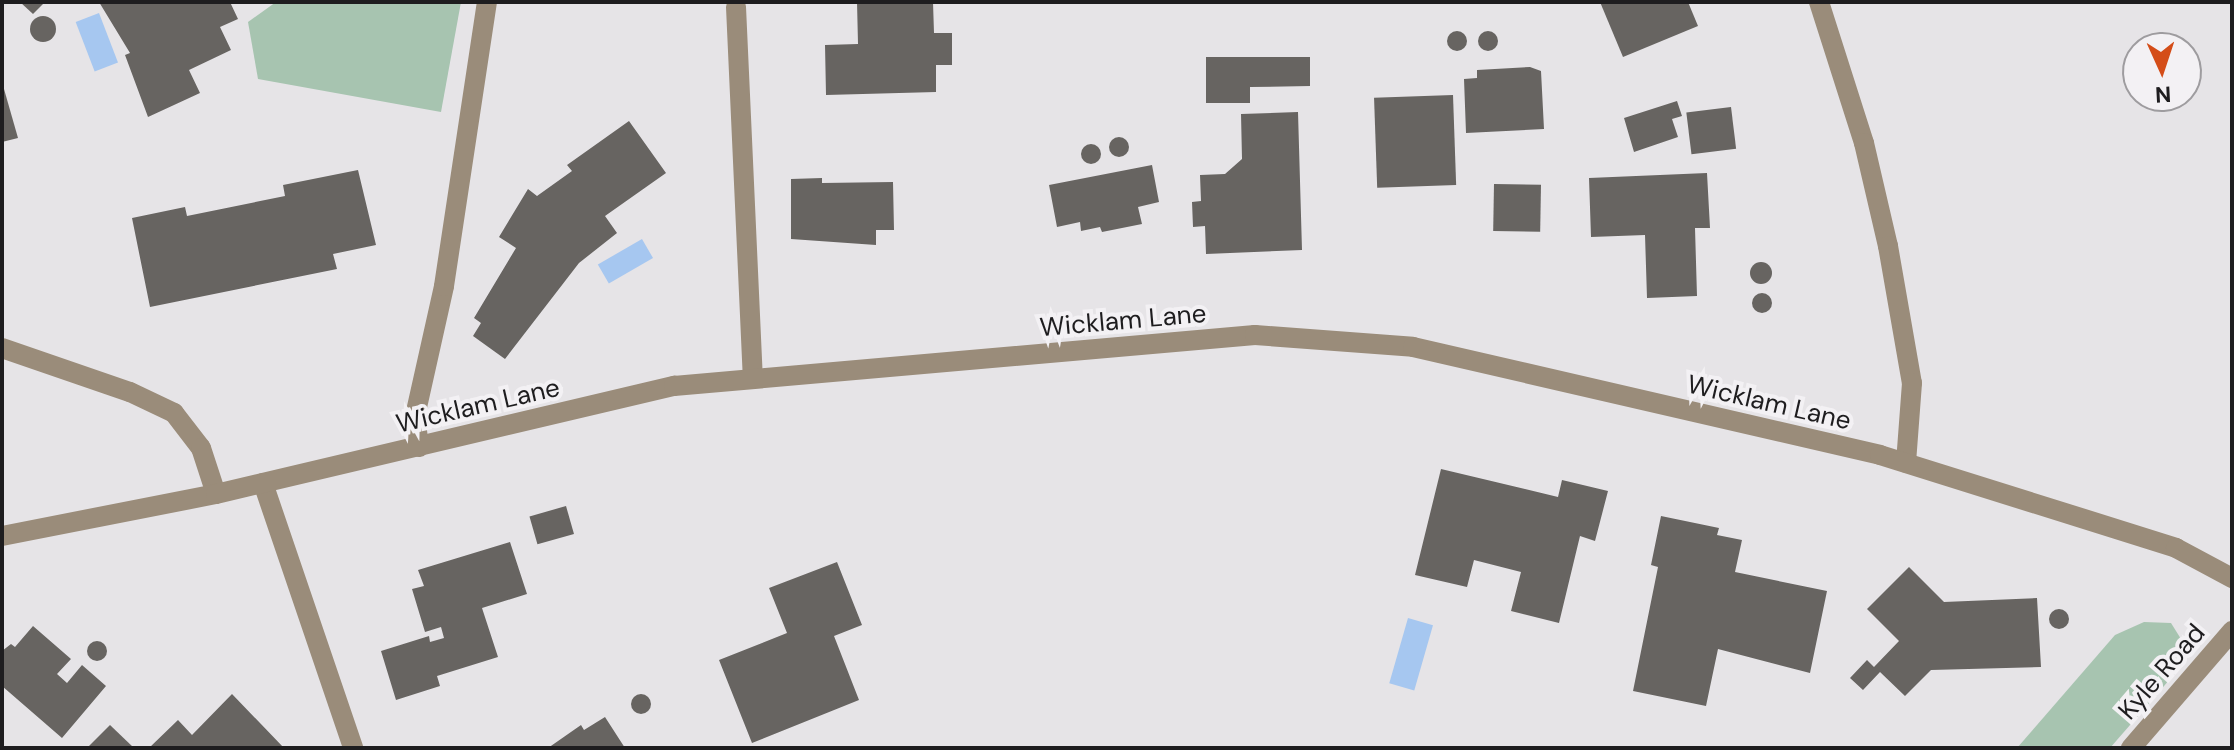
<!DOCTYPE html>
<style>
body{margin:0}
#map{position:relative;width:2234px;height:750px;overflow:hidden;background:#e6e4e7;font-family:"DM Sans",sans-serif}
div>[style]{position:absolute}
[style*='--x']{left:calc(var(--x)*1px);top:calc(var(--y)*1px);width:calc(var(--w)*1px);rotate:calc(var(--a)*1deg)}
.green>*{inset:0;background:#a7c4b0}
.water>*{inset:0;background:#a6c7f0;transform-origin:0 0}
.building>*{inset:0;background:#676461;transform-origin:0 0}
.round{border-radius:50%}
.service>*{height:20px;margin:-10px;padding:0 10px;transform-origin:10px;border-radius:10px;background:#9a8c7a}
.minor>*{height:20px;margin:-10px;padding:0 10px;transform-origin:10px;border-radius:10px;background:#9a8c7a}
span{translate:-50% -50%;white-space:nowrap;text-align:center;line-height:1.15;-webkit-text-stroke:8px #f3f1f4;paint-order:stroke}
.street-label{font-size:26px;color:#1e1d1f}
.frame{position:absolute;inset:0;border:4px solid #1e1d1f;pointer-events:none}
.north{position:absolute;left:2122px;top:32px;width:80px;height:80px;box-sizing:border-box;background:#f3f1f4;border:2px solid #9e9c9f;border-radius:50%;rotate:177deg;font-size:22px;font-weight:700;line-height:32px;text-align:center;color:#1e1d1f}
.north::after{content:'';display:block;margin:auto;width:28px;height:36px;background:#d44d18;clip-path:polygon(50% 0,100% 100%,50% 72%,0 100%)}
</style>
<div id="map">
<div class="green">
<i style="clip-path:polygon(276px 2px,461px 2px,441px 112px,258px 79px,248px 22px)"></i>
<i style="clip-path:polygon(2144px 622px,2171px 623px,2181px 639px,2184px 663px,2110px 748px,2017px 748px,2115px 635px)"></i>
</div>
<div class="water">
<i style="left:99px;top:13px;width:53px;height:25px;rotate:69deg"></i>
<i style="left:642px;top:239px;width:22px;height:51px;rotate:60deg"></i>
<i style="left:1408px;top:618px;width:26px;height:68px;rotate:16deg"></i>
</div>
<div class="building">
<i style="clip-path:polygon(20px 2px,45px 2px,33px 14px)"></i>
<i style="clip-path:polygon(99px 2px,230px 2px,238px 19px,220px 27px,231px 50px,189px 70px,200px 93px,148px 117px,125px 55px,130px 53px)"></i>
<i style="clip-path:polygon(857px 2px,933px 2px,934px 33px,952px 33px,952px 65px,936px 65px,936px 92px,826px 95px,825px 45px,858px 44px)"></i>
<i style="clip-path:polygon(1600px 2px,1688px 2px,1698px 26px,1623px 57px)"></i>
<i class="round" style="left:30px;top:16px;width:26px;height:26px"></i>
<i class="round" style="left:1447px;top:31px;width:20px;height:20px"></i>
<i class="round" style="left:1478px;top:31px;width:20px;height:20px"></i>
<i style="clip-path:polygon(1206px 57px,1310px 57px,1310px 86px,1250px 87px,1250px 103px,1206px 103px)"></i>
<i style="clip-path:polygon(1530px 67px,1541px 71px,1544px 129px,1466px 133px,1464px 79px,1477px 78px,1477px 70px)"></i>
<i style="clip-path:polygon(2px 82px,18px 138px,2px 142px)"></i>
<i style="left:1453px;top:95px;width:90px;height:79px;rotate:88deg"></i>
<i style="clip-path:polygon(1677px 101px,1682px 116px,1672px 119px,1678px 137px,1634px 152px,1624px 118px)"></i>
<i style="left:1731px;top:107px;width:42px;height:45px;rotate:83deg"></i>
<i style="clip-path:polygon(1298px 112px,1302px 250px,1206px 254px,1205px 226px,1193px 227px,1192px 202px,1201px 201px,1200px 175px,1225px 174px,1242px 159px,1241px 114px)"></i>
<i style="clip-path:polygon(629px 121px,666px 173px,605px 216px,617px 233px,579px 263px,505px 359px,473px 336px,481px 323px,474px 318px,516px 248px,499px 237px,528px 189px,537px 196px,572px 171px,567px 165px)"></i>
<i class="round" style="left:1109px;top:137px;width:20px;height:20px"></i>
<i class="round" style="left:1081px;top:144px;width:20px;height:20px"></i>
<i style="clip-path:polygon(1152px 165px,1159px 202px,1138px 207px,1142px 224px,1102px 232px,1100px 227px,1081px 231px,1080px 222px,1057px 227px,1049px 185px)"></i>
<i style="clip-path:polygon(358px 170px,376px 245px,333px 254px,337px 269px,150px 307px,132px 218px,185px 207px,187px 216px,285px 196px,283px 185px)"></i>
<i style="clip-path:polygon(1707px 173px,1710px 228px,1695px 228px,1697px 296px,1647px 298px,1645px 235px,1591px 237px,1589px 178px)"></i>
<i style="clip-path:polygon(822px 178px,822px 183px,893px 182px,894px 230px,876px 230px,876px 245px,791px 239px,791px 179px)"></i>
<i style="left:1494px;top:184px;width:47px;height:47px;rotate:1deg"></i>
<i class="round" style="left:1750px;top:262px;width:22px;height:22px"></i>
<i class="round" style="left:1752px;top:293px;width:20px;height:20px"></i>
<i style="clip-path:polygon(1441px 469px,1558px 497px,1562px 480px,1608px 491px,1595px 541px,1580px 536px,1559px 623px,1511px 611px,1521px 572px,1474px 560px,1467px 587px,1415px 575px)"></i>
<i style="left:566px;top:506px;width:29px;height:38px;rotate:74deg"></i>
<i style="clip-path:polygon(1661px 516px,1719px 528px,1717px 535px,1742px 540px,1735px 572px,1827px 591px,1810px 673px,1718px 649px,1706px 706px,1633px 691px,1658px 567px,1651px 565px)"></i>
<i style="clip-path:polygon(510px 542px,527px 594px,482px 608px,498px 657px,437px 676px,440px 686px,396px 700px,381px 651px,429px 636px,430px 642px,444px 638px,441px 627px,425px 632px,412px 589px,424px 586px,418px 570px)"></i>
<i style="clip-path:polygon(837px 562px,862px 625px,834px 636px,859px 700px,752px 743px,719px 660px,787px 633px,769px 588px)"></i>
<i style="clip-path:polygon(1909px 567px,1944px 602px,2037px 598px,2041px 667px,1931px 670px,1905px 696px,1880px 672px,1863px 690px,1850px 678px,1867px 660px,1874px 667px,1899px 641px,1867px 609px)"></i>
<i class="round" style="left:2049px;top:609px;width:20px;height:20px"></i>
<i style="clip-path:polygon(33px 626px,71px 659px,57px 674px,67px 683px,82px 665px,106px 686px,62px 738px,2px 686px,2px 651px,11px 644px,15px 647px)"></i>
<i class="round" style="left:87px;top:641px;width:20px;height:20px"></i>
<i class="round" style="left:631px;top:694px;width:20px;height:20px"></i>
<i style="clip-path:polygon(232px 694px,284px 748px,149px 748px,178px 720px,192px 735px)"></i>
<i style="clip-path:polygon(605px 717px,625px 748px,548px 748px,581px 725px,584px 730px)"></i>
<i style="clip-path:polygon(110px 725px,134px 748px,87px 748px)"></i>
</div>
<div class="service">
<i style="--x:1819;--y:2;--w:148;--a:72.3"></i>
<i style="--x:1864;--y:143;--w:106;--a:76.9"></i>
<i style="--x:1888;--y:246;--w:139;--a:80.1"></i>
<i style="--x:1912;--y:383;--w:80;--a:94.3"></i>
<i style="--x:736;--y:7;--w:372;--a:87.4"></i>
<i style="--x:2;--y:348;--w:135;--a:19"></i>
<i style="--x:130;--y:392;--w:49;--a:25.5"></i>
<i style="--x:174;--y:413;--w:44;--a:52.4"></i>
<i style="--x:201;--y:448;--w:48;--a:71.9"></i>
<i style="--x:419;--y:447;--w:31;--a:-97"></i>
<i style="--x:415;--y:416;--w:133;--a:-77.4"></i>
<i style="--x:444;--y:286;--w:287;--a:-81.4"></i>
<i style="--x:263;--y:483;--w:280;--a:71.2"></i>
</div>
<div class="minor">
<i style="--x:2;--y:536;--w:218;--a:-11.1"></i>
<i style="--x:216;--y:494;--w:471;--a:-13.3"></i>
<i style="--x:674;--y:386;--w:583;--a:-5.02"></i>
<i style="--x:1255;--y:335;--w:158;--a:4.3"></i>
<i style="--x:1413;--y:347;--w:479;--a:13"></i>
<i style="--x:1880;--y:455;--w:310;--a:17.4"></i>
<i style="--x:2176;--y:548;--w:64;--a:28.2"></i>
<i style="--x:2131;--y:748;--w:155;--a:-49.2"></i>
</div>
<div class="street-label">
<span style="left:1123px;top:321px;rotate:-5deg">Wicklam Lane</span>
<span style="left:1769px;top:403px;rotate:13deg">Wicklam Lane</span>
<span style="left:478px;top:406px;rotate:-13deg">Wicklam Lane</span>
<span style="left:2162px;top:672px;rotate:-49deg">Kyle Road</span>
</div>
<div class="frame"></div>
<div class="north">N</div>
</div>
